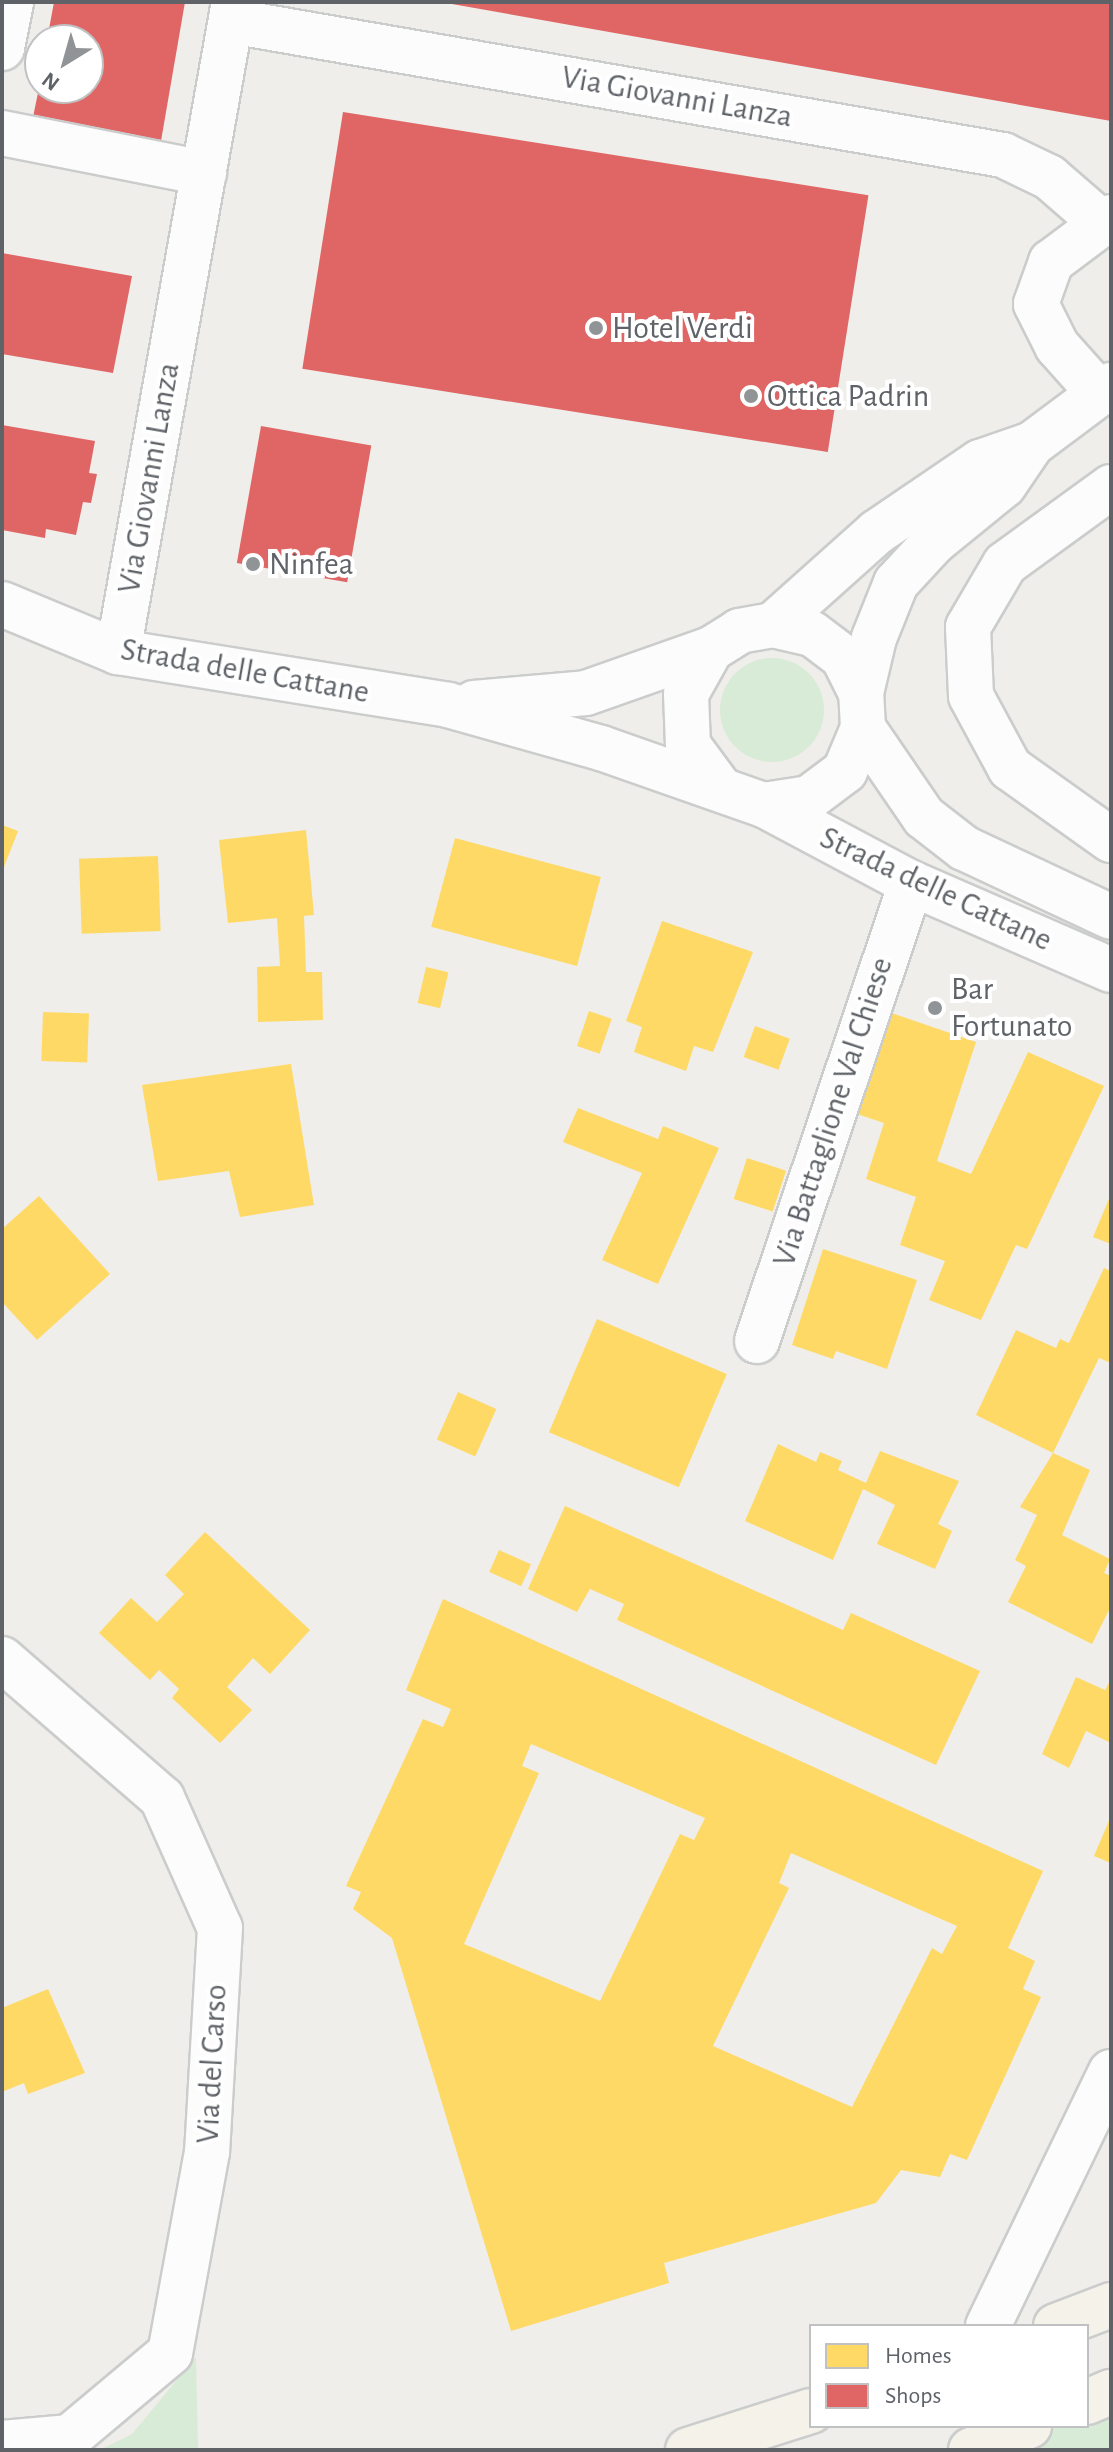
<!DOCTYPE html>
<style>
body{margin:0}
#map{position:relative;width:1113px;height:2452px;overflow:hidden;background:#efeeea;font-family:"Alegreya Sans",sans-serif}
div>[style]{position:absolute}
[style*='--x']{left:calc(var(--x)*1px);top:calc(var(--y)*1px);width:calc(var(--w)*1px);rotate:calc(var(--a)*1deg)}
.green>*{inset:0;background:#d8ebd6}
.round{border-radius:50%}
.homes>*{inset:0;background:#ffd966;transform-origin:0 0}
.shops>*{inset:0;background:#e06666;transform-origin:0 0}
.roads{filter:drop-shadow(2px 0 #cbcccc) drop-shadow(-2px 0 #cbcccc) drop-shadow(0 2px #cbcccc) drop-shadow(0 -2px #cbcccc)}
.minor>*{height:44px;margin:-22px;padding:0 22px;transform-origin:22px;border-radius:22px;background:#fdfcfc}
.major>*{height:44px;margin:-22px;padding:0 22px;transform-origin:22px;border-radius:22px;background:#f4f2e9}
.dots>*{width:22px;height:22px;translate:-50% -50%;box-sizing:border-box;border:4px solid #fff;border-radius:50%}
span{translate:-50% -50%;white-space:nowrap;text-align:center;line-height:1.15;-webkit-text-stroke:8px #fff;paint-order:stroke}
.street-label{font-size:32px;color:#5f6368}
.poi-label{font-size:32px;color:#5f6368}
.left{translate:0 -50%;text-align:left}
.frame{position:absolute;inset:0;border:4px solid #5f6368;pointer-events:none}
.legend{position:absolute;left:809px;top:2324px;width:280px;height:104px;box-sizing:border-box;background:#fff;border:2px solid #bfc1c3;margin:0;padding:10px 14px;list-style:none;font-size:24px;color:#5f6368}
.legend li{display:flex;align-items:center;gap:16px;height:40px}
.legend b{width:40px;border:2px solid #bfc1c3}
.north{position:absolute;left:24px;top:24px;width:80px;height:80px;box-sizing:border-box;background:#fff;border:2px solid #bfc1c3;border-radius:50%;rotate:217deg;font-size:22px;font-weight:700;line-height:32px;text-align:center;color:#5f6368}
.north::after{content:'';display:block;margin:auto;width:28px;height:36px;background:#919496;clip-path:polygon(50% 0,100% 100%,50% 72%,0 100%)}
</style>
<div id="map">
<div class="green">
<i class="round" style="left:720px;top:658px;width:104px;height:104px"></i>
<i style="clip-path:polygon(196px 2357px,198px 2450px,100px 2450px,132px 2434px)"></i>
<i style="clip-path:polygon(1111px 2392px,1111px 2450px,971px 2450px,1029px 2426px,1087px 2426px,1087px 2402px)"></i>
</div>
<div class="homes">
<i style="clip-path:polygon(2px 825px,18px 831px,2px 872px)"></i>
<i style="clip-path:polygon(306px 830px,314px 915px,304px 916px,306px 972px,322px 972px,323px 1020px,258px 1022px,257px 967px,280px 966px,277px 918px,228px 923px,219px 840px)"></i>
<i style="left:455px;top:838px;width:151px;height:92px;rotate:15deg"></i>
<i style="left:158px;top:856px;width:75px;height:79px;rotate:88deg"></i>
<i style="clip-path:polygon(662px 921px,753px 952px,713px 1052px,694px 1046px,686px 1071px,634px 1052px,642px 1027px,626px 1021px)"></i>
<i style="left:426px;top:967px;width:23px;height:37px;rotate:13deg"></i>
<i style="clip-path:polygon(880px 1009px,976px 1042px,937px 1161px,971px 1174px,1028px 1052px,1104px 1086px,1027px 1249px,1016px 1245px,981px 1320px,929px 1300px,945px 1261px,900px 1245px,916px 1197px,866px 1179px,884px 1123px,845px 1110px)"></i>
<i style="left:589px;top:1011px;width:24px;height:37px;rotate:19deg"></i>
<i style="left:43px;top:1012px;width:46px;height:49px;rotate:2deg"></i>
<i style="left:755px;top:1026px;width:37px;height:33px;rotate:20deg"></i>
<i style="clip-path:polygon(291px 1064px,314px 1205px,240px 1217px,229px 1171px,158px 1181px,142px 1085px)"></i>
<i style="clip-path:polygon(578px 1108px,658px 1139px,663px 1126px,719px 1148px,658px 1284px,602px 1260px,642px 1173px,563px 1142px)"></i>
<i style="left:747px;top:1158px;width:41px;height:43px;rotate:18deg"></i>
<i style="clip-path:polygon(1111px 1194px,1111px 1244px,1093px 1237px)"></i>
<i style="clip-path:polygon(39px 1196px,110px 1274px,37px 1340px,2px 1302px,2px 1229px)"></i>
<i style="clip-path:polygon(823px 1249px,917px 1280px,887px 1369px,836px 1351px,833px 1359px,792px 1345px)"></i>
<i style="clip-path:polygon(1104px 1268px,1111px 1271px,1111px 1363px,1099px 1358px,1053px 1453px,1090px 1470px,1062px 1535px,1110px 1559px,1104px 1573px,1111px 1576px,1111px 1606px,1092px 1644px,1008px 1602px,1026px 1566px,1015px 1560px,1037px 1515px,1020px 1507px,1053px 1453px,976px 1415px,1016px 1330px,1056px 1348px,1060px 1339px,1069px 1343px)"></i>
<i style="left:597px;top:1319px;width:141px;height:123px;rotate:23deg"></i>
<i style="left:458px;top:1392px;width:42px;height:52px;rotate:24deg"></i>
<i style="clip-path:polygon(778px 1444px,816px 1462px,820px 1452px,842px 1461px,838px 1470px,866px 1483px,880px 1451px,959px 1481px,938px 1524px,952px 1531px,935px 1569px,877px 1544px,895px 1505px,863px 1489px,833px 1560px,745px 1521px)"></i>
<i style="clip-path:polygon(565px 1506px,843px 1630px,851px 1613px,980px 1671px,936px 1765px,617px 1620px,624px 1604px,590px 1589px,577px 1612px,528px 1589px)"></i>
<i style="clip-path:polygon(205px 1532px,310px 1630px,270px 1674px,253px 1658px,227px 1687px,252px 1710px,220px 1743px,172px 1698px,179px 1689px,159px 1670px,150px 1680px,99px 1633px,131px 1598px,157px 1622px,184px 1594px,165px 1575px)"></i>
<i style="left:499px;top:1550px;width:35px;height:24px;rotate:24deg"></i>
<i style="clip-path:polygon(evenodd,443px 1599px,1043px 1871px,1008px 1948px,1035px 1961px,1023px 1989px,1041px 1997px,967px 2160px,950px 2154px,940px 2177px,901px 2170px,876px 2203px,664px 2263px,669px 2283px,511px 2331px,392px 1938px,353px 1909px,361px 1892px,346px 1886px,423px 1719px,443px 1727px,451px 1709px,406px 1690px,443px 1599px,531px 1744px,705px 1818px,694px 1840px,680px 1834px,600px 2001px,464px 1944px,539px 1773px,522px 1766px,531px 1744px,443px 1599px,791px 1853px,957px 1926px,942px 1954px,932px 1948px,852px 2107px,713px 2046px,789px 1888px,779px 1883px,791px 1853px)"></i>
<i style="clip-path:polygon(1076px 1677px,1105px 1690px,1111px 1679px,1111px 1743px,1086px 1731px,1069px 1768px,1042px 1754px)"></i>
<i style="clip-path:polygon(1111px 1816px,1111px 1863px,1094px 1856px)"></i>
<i style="clip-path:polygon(48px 1989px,85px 2073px,28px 2094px,24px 2083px,2px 2092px,2px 2008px)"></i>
</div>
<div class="shops">
<i style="clip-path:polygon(54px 2px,185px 2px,161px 141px,33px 117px,39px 88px,88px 88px,88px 40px,47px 40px)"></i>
<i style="clip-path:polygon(452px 2px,1111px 2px,1111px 121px,452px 4px)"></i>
<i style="left:343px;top:112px;width:532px;height:260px;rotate:9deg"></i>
<i style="clip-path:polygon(2px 253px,132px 276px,113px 373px,2px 354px)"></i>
<i style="clip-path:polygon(2px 425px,95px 441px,89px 473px,97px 474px,91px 503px,83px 502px,76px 535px,46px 529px,45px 538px,2px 530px)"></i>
<i style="left:261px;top:426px;width:112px;height:139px;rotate:10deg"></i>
</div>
<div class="roads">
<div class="minor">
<i style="--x:231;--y:21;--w:784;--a:9.85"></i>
<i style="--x:1003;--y:155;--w:51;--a:25.6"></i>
<i style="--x:1049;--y:177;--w:70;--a:41"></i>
<i style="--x:2;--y:48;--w:47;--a:-78.9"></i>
<i style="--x:2;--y:133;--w:206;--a:11.2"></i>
<i style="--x:1099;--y:393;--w:63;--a:-131.8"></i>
<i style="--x:1057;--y:346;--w:47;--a:-116.6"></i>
<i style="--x:1036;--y:304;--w:45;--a:-70.3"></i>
<i style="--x:1051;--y:262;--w:75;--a:-36.9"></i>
<i style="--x:1111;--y:487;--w:131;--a:144"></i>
<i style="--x:1005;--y:564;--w:73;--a:120.4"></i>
<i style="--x:968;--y:627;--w:69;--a:87.5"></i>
<i style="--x:971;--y:696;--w:82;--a:61.6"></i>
<i style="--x:1010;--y:768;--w:124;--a:35.5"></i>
<i style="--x:2;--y:604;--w:126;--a:22.5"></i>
<i style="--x:118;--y:652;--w:334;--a:9.1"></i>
<i style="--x:448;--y:705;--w:159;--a:15.7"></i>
<i style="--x:601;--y:748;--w:173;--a:19.3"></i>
<i style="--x:764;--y:805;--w:46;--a:-8.8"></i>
<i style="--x:809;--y:798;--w:45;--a:-36.9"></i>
<i style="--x:845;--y:771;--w:47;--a:-67.3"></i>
<i style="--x:863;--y:728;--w:35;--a:-93"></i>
<i style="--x:861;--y:693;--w:40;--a:-116.6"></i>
<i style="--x:843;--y:657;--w:39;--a:-143"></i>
<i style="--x:812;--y:634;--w:40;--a:-167"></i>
<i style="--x:773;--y:625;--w:34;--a:170"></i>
<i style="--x:740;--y:631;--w:34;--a:148"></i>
<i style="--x:711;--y:649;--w:51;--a:119.1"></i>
<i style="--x:686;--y:694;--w:51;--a:87.8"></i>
<i style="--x:688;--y:745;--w:52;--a:53.6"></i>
<i style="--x:773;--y:625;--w:140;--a:-41.8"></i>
<i style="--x:877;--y:532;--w:125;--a:-34.2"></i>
<i style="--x:980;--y:462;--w:55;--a:-19.1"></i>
<i style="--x:118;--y:652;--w:660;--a:-79.88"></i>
<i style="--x:861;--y:693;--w:57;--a:-76.7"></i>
<i style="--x:874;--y:638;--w:59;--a:-68.2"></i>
<i style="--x:896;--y:583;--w:56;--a:-47.2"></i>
<i style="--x:934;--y:542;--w:90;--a:-39.2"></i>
<i style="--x:1004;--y:485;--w:50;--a:-55.7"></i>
<i style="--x:1032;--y:444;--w:99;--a:-36.8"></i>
<i style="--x:474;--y:703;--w:112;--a:-5.1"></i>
<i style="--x:586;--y:693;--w:133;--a:-19.4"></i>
<i style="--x:863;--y:728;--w:108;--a:55.6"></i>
<i style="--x:924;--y:817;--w:51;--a:37.8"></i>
<i style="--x:964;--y:848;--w:162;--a:25.1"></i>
<i style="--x:764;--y:805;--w:166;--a:28"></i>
<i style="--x:911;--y:883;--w:218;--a:23.5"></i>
<i style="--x:757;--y:1341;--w:483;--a:-71.4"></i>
<i style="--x:2;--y:1659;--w:212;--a:41"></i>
<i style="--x:162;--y:1798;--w:142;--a:66"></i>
<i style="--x:220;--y:1928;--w:224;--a:93.3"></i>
<i style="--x:207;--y:2152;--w:204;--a:100.4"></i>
<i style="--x:170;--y:2353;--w:131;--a:140"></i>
<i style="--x:70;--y:2437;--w:68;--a:175"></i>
<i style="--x:988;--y:2326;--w:282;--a:-64.2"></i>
</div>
<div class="major">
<i style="--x:1056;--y:2326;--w:59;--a:-20.9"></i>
<i style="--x:1087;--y:2402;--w:26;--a:-23"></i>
<i style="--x:688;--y:2450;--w:129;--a:-17.6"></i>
<i style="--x:971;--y:2450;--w:63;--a:-22.5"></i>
</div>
</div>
<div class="dots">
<i style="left:596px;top:328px;background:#919496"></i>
<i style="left:751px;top:396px;background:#919496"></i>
<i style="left:253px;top:564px;background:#919496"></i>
<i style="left:935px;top:1008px;background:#919496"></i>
</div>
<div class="street-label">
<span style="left:677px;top:97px;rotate:10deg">Via Giovanni Lanza</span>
<span style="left:149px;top:478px;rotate:-80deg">Via Giovanni Lanza</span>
<span style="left:245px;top:671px;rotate:10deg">Strada delle Cattane</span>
<span style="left:936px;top:889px;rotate:25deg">Strada delle Cattane</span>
<span style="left:833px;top:1112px;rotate:-72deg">Via Battaglione Val Chiese</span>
<span style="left:212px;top:2064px;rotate:-87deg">Via del Carso</span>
</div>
<div class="poi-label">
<span class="left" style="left:612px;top:328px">Hotel Verdi</span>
<span class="left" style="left:767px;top:396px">Ottica Padrin</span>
<span class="left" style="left:269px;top:564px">Ninfea</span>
<span class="left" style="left:951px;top:1008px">Bar<br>Fortunato</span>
</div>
<div class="frame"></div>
<ul class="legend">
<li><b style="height:22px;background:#ffd966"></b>Homes</li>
<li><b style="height:22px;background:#e06666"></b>Shops</li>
</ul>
<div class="north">N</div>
</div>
